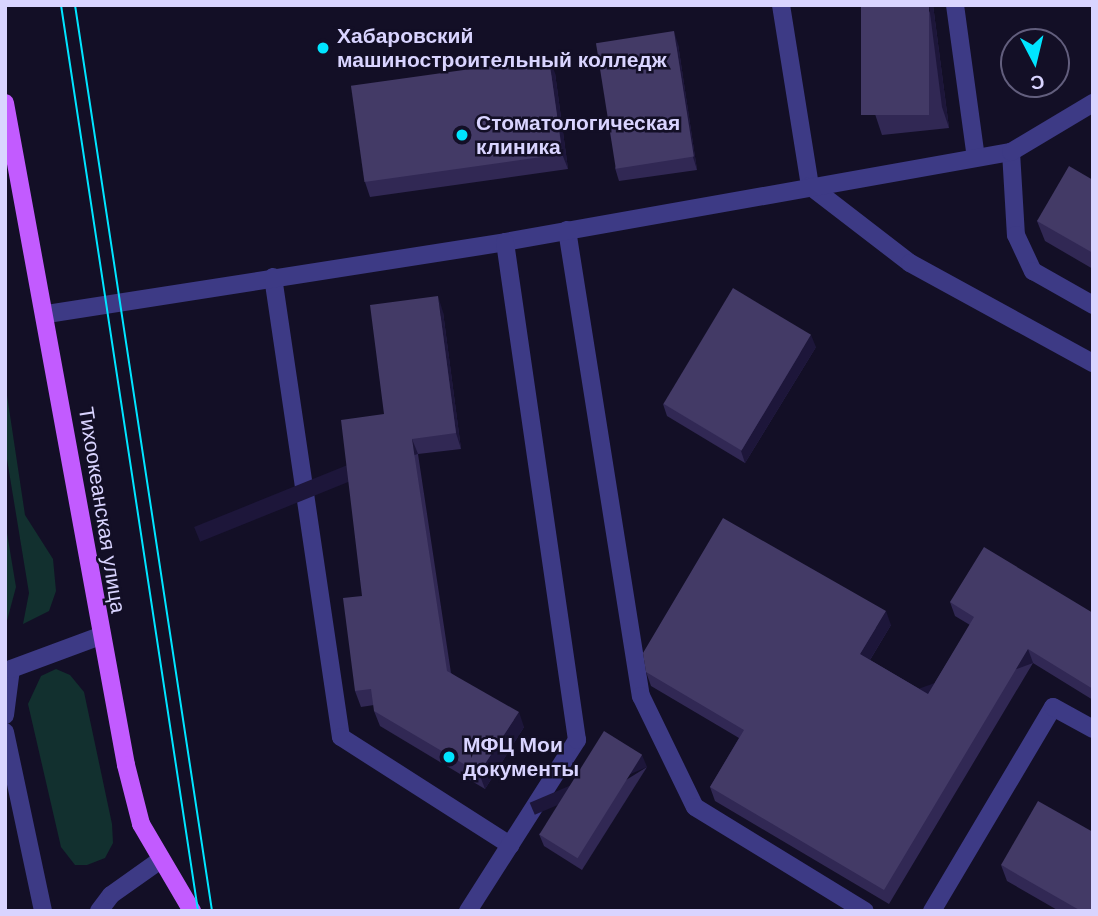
<!DOCTYPE html>
<meta charset="utf-8">
<style>
body{margin:0}
#map{position:relative;width:1098px;height:916px;overflow:hidden;background:#130f26;font-family:Arial,sans-serif}
div>[style]{position:absolute}
[style*='--x']{left:calc(var(--x)*1px);top:calc(var(--y)*1px);width:calc(var(--w)*1px);rotate:calc(var(--a)*1deg)}
.green>*{inset:0;background:#12302f}
.minor>*{height:18px;margin:-9px;padding:0 9px;transform-origin:9px;border-radius:9px;background:#3d3a85}
.major>*{height:18px;margin:-9px;padding:0 9px;transform-origin:9px;border-radius:9px;background:#c25bff}
.tram>*{height:2px;margin:-1px;padding:0 1px;transform-origin:1px;border-radius:1px;background:#00e5ff}
.wall>*{inset:0;background:#312854}
.shaded-wall>*{inset:0;background:#1d163a;transform-origin:0 0}
.building>*{inset:0;background:#433a66;transform-origin:0 0}
.dots>*{width:19px;height:19px;translate:-50% -50%;box-sizing:border-box;border:4px solid #130f26;border-radius:50%}
span{translate:-50% -50%;white-space:nowrap;text-align:center;line-height:1.15;-webkit-text-stroke:5px #130f26;paint-order:stroke}
.poi-label{font-size:21px;color:#d9d4ff;font-weight:700}
.left{translate:0 -50%;text-align:left}
.street-label{font-size:21px;color:#d9d4ff}
.frame{position:absolute;inset:0;border:7px solid #d9d4ff;pointer-events:none}
.north{position:absolute;left:1000px;top:28px;width:70px;height:70px;box-sizing:border-box;background:#130f26;border:2px solid #625e7d;border-radius:50%;rotate:173deg;font-size:19px;font-weight:700;line-height:28px;text-align:center;color:#d9d4ff}
.north::after{content:'';display:block;margin:auto;width:24px;height:32px;background:#00e5ff;clip-path:polygon(50% 0,100% 100%,50% 72%,0 100%)}
</style>
<div id="map">
<div class="green">
<i style="clip-path:polygon(5px 382px,25px 515px,53px 559px,56px 591px,49px 611px,23px 624px,29px 593px,5px 447px)"></i>
<i style="clip-path:polygon(5px 521px,16px 587px,5px 628px)"></i>
<i style="clip-path:polygon(56px 669px,70px 675px,84px 692px,112px 824px,113px 843px,105px 858px,87px 865px,75px 865px,61px 847px,28px 704px,41px 676px)"></i>
</div>
<div class="minor">
<i style="--x:781;--y:5;--w:183;--a:80.9"></i>
<i style="--x:810;--y:186;--w:126;--a:37.6"></i>
<i style="--x:910;--y:263;--w:209;--a:28.7"></i>
<i style="--x:955;--y:5;--w:154;--a:82.2"></i>
<i style="--x:1011;--y:152;--w:83;--a:86.6"></i>
<i style="--x:1016;--y:235;--w:40;--a:65"></i>
<i style="--x:1033;--y:271;--w:69;--a:29.5"></i>
<i style="--x:567;--y:230;--w:472;--a:81"></i>
<i style="--x:641;--y:696;--w:123;--a:64.1"></i>
<i style="--x:695;--y:807;--w:199;--a:31.5"></i>
<i style="--x:273;--y:277;--w:465;--a:81.6"></i>
<i style="--x:341;--y:737;--w:201;--a:32.6"></i>
<i style="--x:47;--y:314;--w:464;--a:-8.9"></i>
<i style="--x:505;--y:242;--w:514;--a:-10.09"></i>
<i style="--x:1011;--y:152;--w:96;--a:-30.9"></i>
<i style="--x:5;--y:715;--w:46;--a:-82.6"></i>
<i style="--x:11;--y:669;--w:95;--a:-20.3"></i>
<i style="--x:5;--y:732;--w:183;--a:78"></i>
<i style="--x:99;--y:911;--w:20;--a:-53"></i>
<i style="--x:111;--y:895;--w:59;--a:-35.3"></i>
<i style="--x:468;--y:911;--w:203;--a:-57.5"></i>
<i style="--x:577;--y:740;--w:503;--a:-98.23"></i>
<i style="--x:932;--y:911;--w:237;--a:-59.3"></i>
<i style="--x:1053;--y:707;--w:46;--a:28.8"></i>
</div>
<div class="major">
<i style="--x:5;--y:103;--w:673;--a:79.64"></i>
<i style="--x:126;--y:765;--w:61;--a:75.7"></i>
<i style="--x:141;--y:824;--w:101;--a:59.6"></i>
</div>
<div class="tram">
<i style="--x:61;--y:5;--w:916;--a:81.4"></i>
<i style="--x:75;--y:5;--w:916;--a:81.4"></i>
</div>
<div class="wall">
<i style="clip-path:polygon(933px 5px,949px 128px,882px 135px,875px 114px)"></i>
<i style="clip-path:polygon(678px 44px,697px 170px,619px 181px,615px 168px)"></i>
<i style="clip-path:polygon(555px 73px,568px 169px,370px 197px,365px 182px)"></i>
<i style="clip-path:polygon(1093px 180px,1093px 269px,1045px 241px,1037px 221px)"></i>
<i style="clip-path:polygon(443px 312px,461px 449px,418px 454px,451px 673px,524px 727px,485px 789px,380px 726px,374px 711px,374px 705px,361px 707px,355px 691px,362px 596px,384px 414px)"></i>
<i style="clip-path:polygon(816px 347px,745px 463px,667px 416px,663px 404px)"></i>
<i style="clip-path:polygon(950px 602px,1093px 613px,1093px 700px,1033px 663px,889px 904px,715px 801px,710px 787px,739px 738px,651px 686px,646px 672px,891px 625px,870px 660px,928px 694px,970px 625px,955px 616px)"></i>
<i style="clip-path:polygon(647px 767px,582px 870px,544px 846px,539px 834px)"></i>
<i style="clip-path:polygon(1001px 865px,1093px 911px,1059px 911px,1007px 881px)"></i>
</div>
<div class="shaded-wall">
<i style="clip-path:polygon(929px 5px,933px 5px,949px 128px,942px 107px)"></i>
<i style="clip-path:polygon(674px 31px,678px 44px,697px 170px,693px 157px)"></i>
<i style="clip-path:polygon(549px 58px,555px 73px,568px 169px,562px 154px)"></i>
<i style="clip-path:polygon(438px 296px,443px 312px,461px 449px,456px 433px)"></i>
<i style="clip-path:polygon(811px 335px,816px 347px,745px 463px,741px 451px)"></i>
<i style="left:412px;top:439px;width:16px;height:235px;rotate:68deg"></i>
<i style="clip-path:polygon(886px 611px,891px 625px,865px 668px,860px 654px)"></i>
<i style="left:1028px;top:649px;width:15px;height:281px;rotate:70deg"></i>
<i style="clip-path:polygon(519px 712px,524px 727px,485px 789px,479px 773px)"></i>
<i style="left:642px;top:755px;width:13px;height:122px;rotate:67deg"></i>
</div>
<div class="building">
<i style="left:861px;top:5px;width:68px;height:110px"></i>
<i style="left:674px;top:31px;width:127px;height:79px;rotate:81deg"></i>
<i style="left:549px;top:58px;width:97px;height:200px;rotate:82deg"></i>
<i style="clip-path:polygon(1069px 166px,1093px 180px,1093px 253px,1037px 221px)"></i>
<i style="left:733px;top:288px;width:91px;height:135px;rotate:31deg"></i>
<i style="clip-path:polygon(438px 296px,456px 433px,412px 439px,447px 671px,519px 712px,479px 773px,374px 711px,371px 689px,355px 691px,343px 598px,362px 596px,341px 420px,384px 414px,370px 305px)"></i>
<i style="clip-path:polygon(723px 518px,886px 611px,860px 654px,928px 694px,974px 617px,950px 602px,984px 547px,1093px 613px,1093px 689px,1028px 649px,884px 890px,710px 787px,744px 730px,646px 672px,643px 653px)"></i>
<i style="left:604px;top:731px;width:45px;height:122px;rotate:32deg"></i>
<i style="clip-path:polygon(1038px 801px,1093px 832px,1093px 911px,1081px 911px,1001px 865px)"></i>
</div>
<div class="dots">
<i style="left:323px;top:48px;background:#00e5ff"></i>
<i style="left:462px;top:135px;background:#00e5ff"></i>
<i style="left:449px;top:757px;background:#00e5ff"></i>
</div>
<div class="poi-label">
<span class="left" style="left:337px;top:48px">Хабаровский<br>машиностроительный колледж</span>
<span class="left" style="left:476px;top:135px">Стоматологическая<br>клиника</span>
<span class="left" style="left:463px;top:757px">МФЦ Мои<br>документы</span>
</div>
<div class="street-label">
<span style="left:102px;top:510px;rotate:81deg">Тихоокеанская улица</span>
</div>
<div class="frame"></div>
<div class="north">С</div>
</div>
